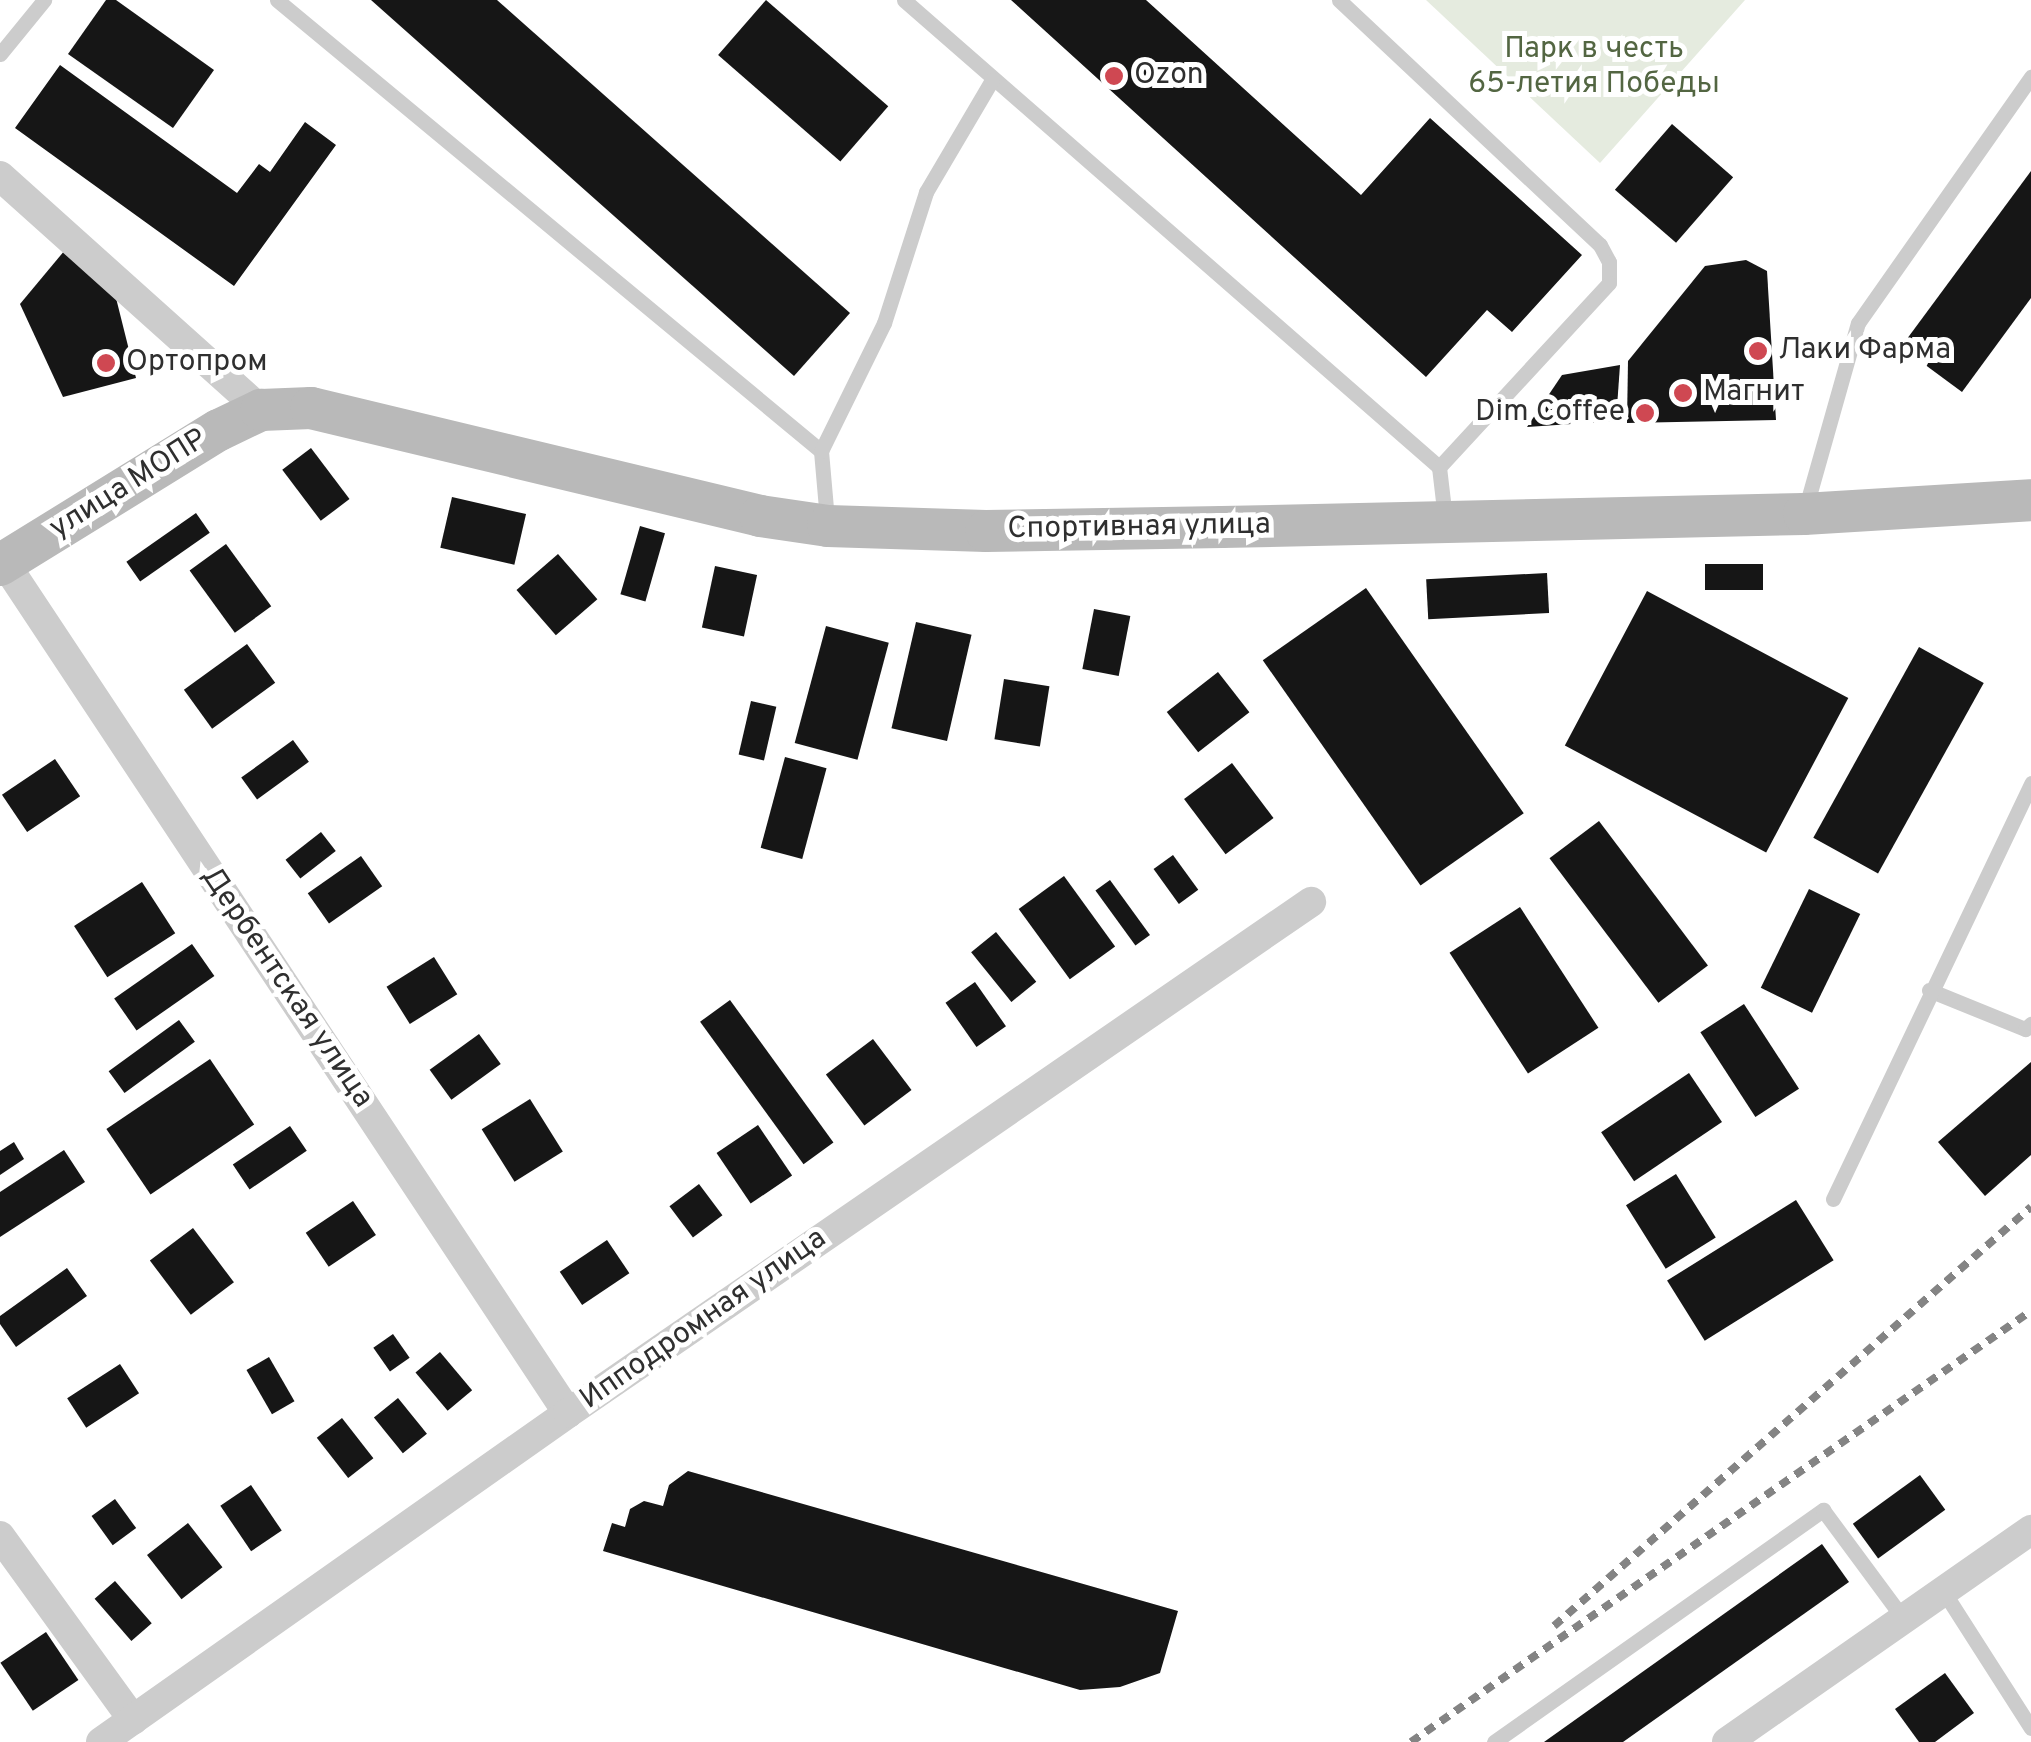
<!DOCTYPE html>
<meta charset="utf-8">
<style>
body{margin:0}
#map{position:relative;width:2031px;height:1742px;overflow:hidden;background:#fff;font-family:Overpass,sans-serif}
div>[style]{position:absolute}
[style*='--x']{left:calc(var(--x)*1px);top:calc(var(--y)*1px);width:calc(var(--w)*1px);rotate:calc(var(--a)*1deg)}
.green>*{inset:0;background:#e5ebdf}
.building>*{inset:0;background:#161616;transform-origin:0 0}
.lane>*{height:15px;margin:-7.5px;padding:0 7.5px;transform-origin:7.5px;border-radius:7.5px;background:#ccc}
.street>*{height:30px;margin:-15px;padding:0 15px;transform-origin:15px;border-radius:15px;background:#ccc}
.secondary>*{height:42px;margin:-21px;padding:0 21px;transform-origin:21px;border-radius:21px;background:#b9b9b9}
.rail>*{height:8px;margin-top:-4px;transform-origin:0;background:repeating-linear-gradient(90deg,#848484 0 10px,transparent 0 18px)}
.dots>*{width:28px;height:28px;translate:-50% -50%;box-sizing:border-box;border:5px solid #fff;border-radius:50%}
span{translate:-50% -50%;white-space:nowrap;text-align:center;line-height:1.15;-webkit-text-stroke:10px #fff;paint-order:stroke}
.park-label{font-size:30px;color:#536642}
.poi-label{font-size:30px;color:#2f2f2f}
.left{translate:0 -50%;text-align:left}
.right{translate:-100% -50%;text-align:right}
.street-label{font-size:30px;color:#2f2f2f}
</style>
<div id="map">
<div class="green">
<i style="clip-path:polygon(1426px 0,1745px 0,1600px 163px)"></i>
</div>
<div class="building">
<i style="clip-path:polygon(106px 0,116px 0,214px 70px,173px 128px,68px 54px)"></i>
<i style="clip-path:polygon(371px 0,497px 0,850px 313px,794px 376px)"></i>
<i style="left:766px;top:0;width:162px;height:73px;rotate:41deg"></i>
<i style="clip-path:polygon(1011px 0,1146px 0,1361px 195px,1430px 118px,1582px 255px,1512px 332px,1487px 310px,1426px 377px)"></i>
<i style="clip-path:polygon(60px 65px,237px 193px,259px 164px,270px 172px,305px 122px,336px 145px,234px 286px,15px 128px)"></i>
<i style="left:1672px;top:124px;width:81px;height:87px;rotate:41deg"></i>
<i style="clip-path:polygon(2031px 171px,2031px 298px,1962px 392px,1901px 347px)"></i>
<i style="clip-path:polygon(65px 250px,116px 298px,136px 378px,63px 397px,20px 304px)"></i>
<i style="clip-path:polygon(1746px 260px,1767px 271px,1776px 420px,1627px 423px,1628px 361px,1705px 266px)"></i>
<i style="clip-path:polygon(1620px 365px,1616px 421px,1527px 427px,1562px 375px)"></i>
<i style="left:311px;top:448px;width:64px;height:36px;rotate:53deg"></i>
<i style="left:452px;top:497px;width:76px;height:52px;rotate:13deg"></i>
<i style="left:196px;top:513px;width:24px;height:85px;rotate:55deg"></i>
<i style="left:640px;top:526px;width:26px;height:71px;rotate:16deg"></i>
<i style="left:226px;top:544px;width:77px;height:45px;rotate:54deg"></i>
<i style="left:558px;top:554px;width:60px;height:55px;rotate:49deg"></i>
<i style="left:1763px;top:564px;width:26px;height:58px;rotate:90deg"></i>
<i style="left:715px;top:566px;width:43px;height:63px;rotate:12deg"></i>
<i style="left:1547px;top:573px;width:40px;height:121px;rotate:87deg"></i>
<i style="left:1366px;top:588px;width:275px;height:126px;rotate:55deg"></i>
<i style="left:1647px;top:591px;width:228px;height:175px;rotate:28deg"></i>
<i style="left:1094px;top:609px;width:37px;height:61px;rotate:11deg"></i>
<i style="left:916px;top:622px;width:57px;height:109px;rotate:13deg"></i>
<i style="left:826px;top:626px;width:65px;height:121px;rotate:15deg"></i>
<i style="left:247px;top:644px;width:48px;height:78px;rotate:54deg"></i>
<i style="left:1919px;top:647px;width:74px;height:218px;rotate:29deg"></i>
<i style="left:1218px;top:672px;width:51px;height:65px;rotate:52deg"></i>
<i style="left:1004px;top:679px;width:46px;height:61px;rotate:9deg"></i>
<i style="left:751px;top:701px;width:26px;height:55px;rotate:13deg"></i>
<i style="left:293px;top:740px;width:27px;height:64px;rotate:54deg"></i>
<i style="left:785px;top:757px;width:43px;height:94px;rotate:15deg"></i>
<i style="left:55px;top:759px;width:45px;height:64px;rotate:56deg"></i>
<i style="left:1232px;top:763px;width:69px;height:60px;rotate:53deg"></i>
<i style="left:1599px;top:821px;width:181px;height:62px;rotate:53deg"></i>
<i style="left:321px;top:832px;width:24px;height:45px;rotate:52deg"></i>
<i style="left:1173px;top:855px;width:43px;height:24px;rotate:54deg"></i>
<i style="left:361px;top:856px;width:37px;height:65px;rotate:55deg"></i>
<i style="left:1064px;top:876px;width:87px;height:56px;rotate:54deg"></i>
<i style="left:1110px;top:880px;width:68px;height:18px;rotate:54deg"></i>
<i style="left:142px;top:882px;width:61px;height:81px;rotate:57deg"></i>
<i style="left:1809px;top:889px;width:57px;height:110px;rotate:26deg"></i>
<i style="left:1520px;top:907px;width:144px;height:84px;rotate:57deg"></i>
<i style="left:996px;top:932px;width:64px;height:32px;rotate:51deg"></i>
<i style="left:192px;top:944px;width:39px;height:95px;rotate:55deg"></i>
<i style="left:434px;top:957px;width:44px;height:56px;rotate:58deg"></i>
<i style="left:975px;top:982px;width:54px;height:36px;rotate:55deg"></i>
<i style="left:730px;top:1000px;width:176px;height:37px;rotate:54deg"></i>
<i style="left:1744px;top:1004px;width:101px;height:52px;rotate:57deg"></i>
<i style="left:179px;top:1020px;width:27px;height:87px;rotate:54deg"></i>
<i style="left:479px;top:1034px;width:37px;height:61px;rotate:54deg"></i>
<i style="left:873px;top:1039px;width:64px;height:59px;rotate:53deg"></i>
<i style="left:210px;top:1059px;width:79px;height:125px;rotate:56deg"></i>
<i style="clip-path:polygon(2031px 1062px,2031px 1155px,1985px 1196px,1938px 1142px)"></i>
<i style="left:1689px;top:1073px;width:59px;height:106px;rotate:56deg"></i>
<i style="left:530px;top:1099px;width:62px;height:57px;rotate:58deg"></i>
<i style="left:758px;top:1125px;width:61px;height:50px;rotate:56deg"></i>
<i style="left:290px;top:1126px;width:30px;height:69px;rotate:56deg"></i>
<i style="clip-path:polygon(14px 1142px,24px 1159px,0 1175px,0 1151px)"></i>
<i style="clip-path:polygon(64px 1150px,85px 1182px,0 1237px,0 1192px)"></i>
<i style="left:1676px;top:1174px;width:75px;height:59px;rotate:58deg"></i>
<i style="left:699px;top:1184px;width:39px;height:37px;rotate:53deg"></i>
<i style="left:1796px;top:1200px;width:71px;height:152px;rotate:58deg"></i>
<i style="left:353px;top:1201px;width:41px;height:57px;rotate:56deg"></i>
<i style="left:193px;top:1228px;width:68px;height:54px;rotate:53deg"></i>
<i style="left:607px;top:1240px;width:40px;height:57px;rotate:56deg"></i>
<i style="clip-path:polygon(67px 1268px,87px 1296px,16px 1347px,0 1324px,0 1316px)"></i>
<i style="left:393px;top:1334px;width:29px;height:24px;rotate:55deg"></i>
<i style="left:440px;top:1352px;width:50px;height:32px;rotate:50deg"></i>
<i style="left:269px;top:1357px;width:51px;height:26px;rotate:60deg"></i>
<i style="left:120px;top:1364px;width:35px;height:63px;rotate:57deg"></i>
<i style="left:398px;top:1398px;width:46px;height:31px;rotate:51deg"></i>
<i style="left:342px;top:1418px;width:51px;height:32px;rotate:52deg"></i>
<i style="clip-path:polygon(688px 1471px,1178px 1611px,1160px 1673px,1120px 1687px,1080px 1690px,603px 1551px,612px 1523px,625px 1527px,630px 1509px,644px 1501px,663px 1506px,669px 1485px)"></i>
<i style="left:1920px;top:1475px;width:43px;height:83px;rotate:54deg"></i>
<i style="left:251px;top:1485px;width:55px;height:37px;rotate:56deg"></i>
<i style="left:115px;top:1499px;width:36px;height:29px;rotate:54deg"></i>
<i style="left:188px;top:1523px;width:56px;height:52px;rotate:52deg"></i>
<i style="clip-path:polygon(1822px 1544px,1849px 1582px,1623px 1742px,1544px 1742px)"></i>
<i style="left:115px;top:1581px;width:56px;height:27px;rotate:49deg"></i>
<i style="left:46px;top:1632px;width:58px;height:55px;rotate:56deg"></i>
<i style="clip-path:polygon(1945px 1673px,1974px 1713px,1935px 1742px,1919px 1742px,1895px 1709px)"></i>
</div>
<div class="lane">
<i style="--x:277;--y:0;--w:707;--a:39.66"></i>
<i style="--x:821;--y:451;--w:69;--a:85"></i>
<i style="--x:904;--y:0;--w:710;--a:41.12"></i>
<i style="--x:1439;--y:467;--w:51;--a:83.3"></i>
<i style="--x:1339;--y:0;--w:358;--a:43.2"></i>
<i style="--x:1600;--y:245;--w:19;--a:62"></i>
<i style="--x:1609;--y:262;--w:21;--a:90"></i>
<i style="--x:1609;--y:283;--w:251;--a:132.7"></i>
<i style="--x:0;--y:54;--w:70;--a:-50.8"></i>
<i style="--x:821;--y:451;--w:143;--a:-63.8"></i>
<i style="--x:884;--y:323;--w:138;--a:-72.2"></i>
<i style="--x:926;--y:192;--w:130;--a:-59.5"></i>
<i style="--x:1805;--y:510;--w:194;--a:-74.2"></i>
<i style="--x:1858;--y:323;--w:301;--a:-54.9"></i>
<i style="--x:1929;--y:990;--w:104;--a:22.1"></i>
<i style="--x:2025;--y:1029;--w:8;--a:-40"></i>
<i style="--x:1833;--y:1199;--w:461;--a:-64.5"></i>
<i style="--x:1942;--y:1589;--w:165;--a:57.4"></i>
<i style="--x:1494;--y:1742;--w:403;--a:-35.2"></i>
<i style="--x:1823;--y:1510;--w:134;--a:53.5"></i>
</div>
<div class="street">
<i style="--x:0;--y:176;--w:351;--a:41.9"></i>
<i style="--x:4;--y:562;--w:1021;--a:56.47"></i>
<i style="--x:0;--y:1536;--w:227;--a:54.1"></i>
<i style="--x:101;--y:1742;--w:571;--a:-35.16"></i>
<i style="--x:568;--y:1413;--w:902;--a:-34.52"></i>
<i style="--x:1727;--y:1742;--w:371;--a:-34.9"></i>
</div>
<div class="secondary">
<i style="--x:0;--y:565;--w:257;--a:-31.7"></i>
<i style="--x:219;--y:430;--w:47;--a:-25.5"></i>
<i style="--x:261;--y:410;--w:50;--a:-2.3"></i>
<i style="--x:311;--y:408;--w:462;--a:13.5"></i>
<i style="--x:760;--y:516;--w:69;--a:8.4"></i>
<i style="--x:828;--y:526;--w:158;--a:1.8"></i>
<i style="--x:986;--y:531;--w:236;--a:-1"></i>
<i style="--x:1222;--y:527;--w:582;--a:-1.28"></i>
<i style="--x:1804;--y:514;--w:227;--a:-3.5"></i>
</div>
<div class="rail">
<i style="--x:1554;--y:1626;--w:635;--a:-41.3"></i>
<i style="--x:1411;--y:1742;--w:755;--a:-34.81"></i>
</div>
<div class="dots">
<i style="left:1114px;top:76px;background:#cf4852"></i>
<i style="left:1758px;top:351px;background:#cf4852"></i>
<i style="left:106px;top:363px;background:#cf4852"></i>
<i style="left:1683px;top:393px;background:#cf4852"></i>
<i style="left:1645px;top:413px;background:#cf4852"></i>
</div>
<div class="park-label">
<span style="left:1594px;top:67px">Парк в честь<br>65-летия Победы</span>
</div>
<div class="poi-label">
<span class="left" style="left:1134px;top:76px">Ozon</span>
<span class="left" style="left:1778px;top:351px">Лаки Фарма</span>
<span class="left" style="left:126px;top:363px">Ортопром</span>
<span class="left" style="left:1703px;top:393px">Магнит</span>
<span class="right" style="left:1625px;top:413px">Dim Coffee</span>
</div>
<div class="street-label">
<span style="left:129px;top:485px;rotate:-32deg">улица МОПР</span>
<span style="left:1139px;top:528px;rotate:-1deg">Спортивная улица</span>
<span style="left:286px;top:988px;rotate:56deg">Дербентская улица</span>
<span style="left:704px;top:1320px;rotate:-35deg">Ипподромная улица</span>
</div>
</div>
